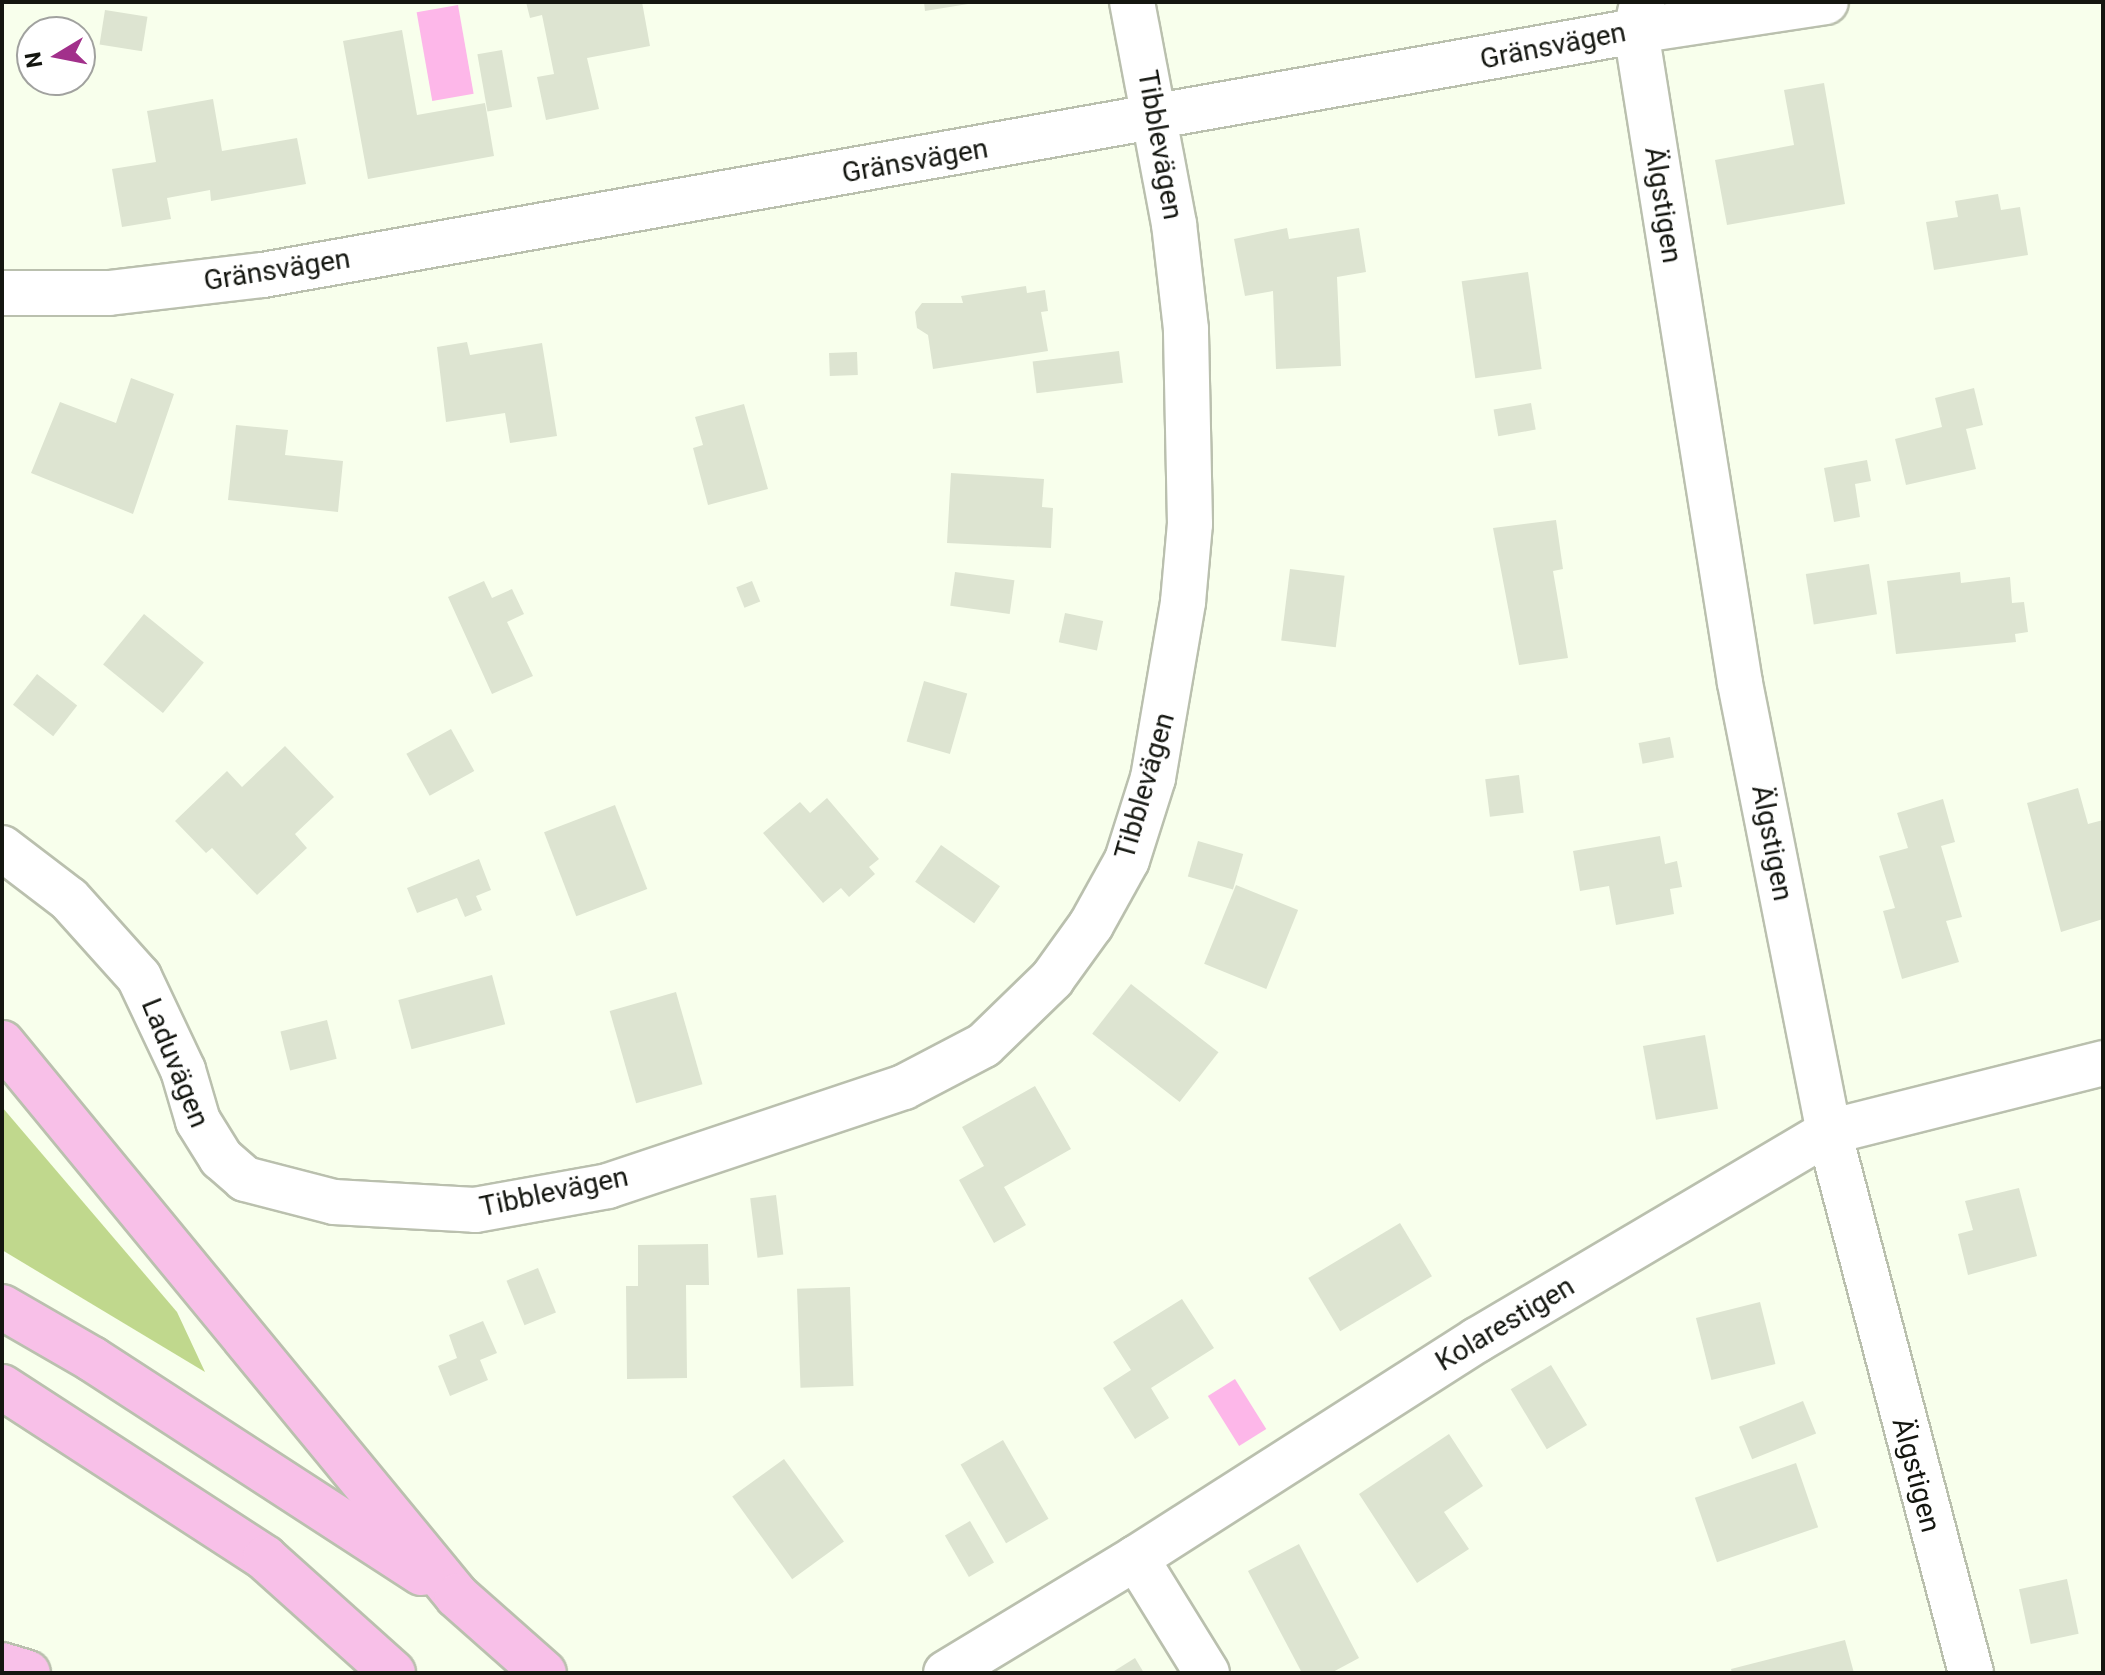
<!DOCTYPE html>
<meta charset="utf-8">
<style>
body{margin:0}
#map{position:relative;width:2105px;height:1675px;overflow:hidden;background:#f8ffec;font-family:Roboto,sans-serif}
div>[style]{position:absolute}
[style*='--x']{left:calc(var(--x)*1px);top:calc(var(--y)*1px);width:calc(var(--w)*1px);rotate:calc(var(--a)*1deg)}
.green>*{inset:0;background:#c0d88d}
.water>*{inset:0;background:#fdb7e9;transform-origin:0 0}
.building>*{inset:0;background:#dde4d1;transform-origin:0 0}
.roads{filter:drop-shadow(2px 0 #bac0ae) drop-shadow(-2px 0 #bac0ae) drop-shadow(0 2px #bac0ae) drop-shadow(0 -2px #bac0ae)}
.minor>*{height:44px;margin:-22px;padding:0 22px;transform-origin:22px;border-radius:22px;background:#fff}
.highway>*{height:44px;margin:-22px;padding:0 22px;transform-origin:22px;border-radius:22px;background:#f8c0e8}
span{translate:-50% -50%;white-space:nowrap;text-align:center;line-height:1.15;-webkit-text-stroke:6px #fff;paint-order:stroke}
.street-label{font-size:28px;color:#141610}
.frame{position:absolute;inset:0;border:4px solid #141610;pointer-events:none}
.north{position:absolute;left:16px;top:16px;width:80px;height:80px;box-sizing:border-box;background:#fff;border:2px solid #a1a29f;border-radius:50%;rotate:260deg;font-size:22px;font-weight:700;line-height:32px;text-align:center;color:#141610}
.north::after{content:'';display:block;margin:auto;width:28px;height:36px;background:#a2308b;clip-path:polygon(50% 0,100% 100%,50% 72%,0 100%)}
</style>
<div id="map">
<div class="green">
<i style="clip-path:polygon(2px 1107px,177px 1312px,205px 1372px,2px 1250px)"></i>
</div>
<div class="water">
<i style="left:458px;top:5px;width:90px;height:42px;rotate:80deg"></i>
<i style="left:1235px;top:1379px;width:59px;height:32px;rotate:58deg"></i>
</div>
<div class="building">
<i style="clip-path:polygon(526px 2px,642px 2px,650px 46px,587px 58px,599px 109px,546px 120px,537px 77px,554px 74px,542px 15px,530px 18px)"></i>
<i style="clip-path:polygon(924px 2px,968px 2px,968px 4px,925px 11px)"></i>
<i style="left:105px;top:10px;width:43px;height:35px;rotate:9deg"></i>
<i style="clip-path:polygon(402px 30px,417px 115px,485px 103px,494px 156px,368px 179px,343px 41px)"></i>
<i style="left:502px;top:50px;width:58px;height:25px;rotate:80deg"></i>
<i style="clip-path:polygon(1824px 83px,1845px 204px,1727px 225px,1715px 160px,1794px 145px,1784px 90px)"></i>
<i style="clip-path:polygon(213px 99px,222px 151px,297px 138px,306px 184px,211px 201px,210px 190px,167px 198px,171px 219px,122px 227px,112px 169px,156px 162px,147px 111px)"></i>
<i style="clip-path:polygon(1998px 194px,2001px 210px,2020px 207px,2028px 255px,1934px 270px,1926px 222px,1958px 217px,1955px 201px)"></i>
<i style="clip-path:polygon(1287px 228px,1289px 239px,1359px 228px,1366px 272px,1337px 277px,1341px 366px,1276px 369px,1273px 291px,1245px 296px,1234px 239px)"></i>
<i style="left:1528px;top:272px;width:98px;height:67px;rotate:82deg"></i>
<i style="clip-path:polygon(1026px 286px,1027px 293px,1045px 290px,1048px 311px,1041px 312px,1048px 351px,933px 369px,928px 335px,917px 328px,915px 312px,922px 303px,963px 303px,961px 296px)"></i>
<i style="clip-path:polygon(467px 342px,470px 355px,542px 343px,557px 436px,510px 443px,505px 413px,446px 422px,437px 347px)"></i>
<i style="left:1119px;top:351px;width:32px;height:87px;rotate:83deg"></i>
<i style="left:857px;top:352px;width:23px;height:28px;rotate:88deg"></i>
<i style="clip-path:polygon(131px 378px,174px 394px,133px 514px,31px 473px,60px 402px,116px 423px)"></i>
<i style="clip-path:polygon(1974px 388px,1983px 425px,1966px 429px,1976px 469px,1906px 485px,1895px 439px,1942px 427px,1935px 398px)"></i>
<i style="left:1531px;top:403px;width:27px;height:38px;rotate:80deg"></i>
<i style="clip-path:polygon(744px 404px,768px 489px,708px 505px,693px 448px,703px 445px,695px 417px)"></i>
<i style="clip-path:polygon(236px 425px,288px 430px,285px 455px,343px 461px,338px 512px,228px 500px)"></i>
<i style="clip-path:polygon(1867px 460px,1871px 481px,1855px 484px,1860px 517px,1834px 522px,1824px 468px)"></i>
<i style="clip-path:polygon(951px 473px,1044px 479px,1042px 507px,1053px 508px,1051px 548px,947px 543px)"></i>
<i style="clip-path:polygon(1556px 520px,1563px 569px,1553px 571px,1568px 658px,1519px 665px,1493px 528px)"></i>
<i style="left:1869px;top:564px;width:51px;height:64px;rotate:81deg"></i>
<i style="left:1290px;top:569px;width:55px;height:72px;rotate:7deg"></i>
<i style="left:955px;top:572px;width:60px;height:34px;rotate:8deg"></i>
<i style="clip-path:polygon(1960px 572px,1961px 583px,2010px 577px,2012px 603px,2024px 602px,2028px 632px,2015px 634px,2016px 642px,1896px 654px,1887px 581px)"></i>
<i style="clip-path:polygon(484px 581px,492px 598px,512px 589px,524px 614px,507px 622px,533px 676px,492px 694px,448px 597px)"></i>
<i style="left:752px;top:581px;width:22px;height:17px;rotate:68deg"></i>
<i style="left:1065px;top:613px;width:39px;height:30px;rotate:12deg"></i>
<i style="left:144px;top:614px;width:77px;height:65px;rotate:39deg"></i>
<i style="left:37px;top:674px;width:51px;height:39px;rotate:38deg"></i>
<i style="left:924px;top:681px;width:45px;height:63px;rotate:16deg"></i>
<i style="left:451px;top:729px;width:48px;height:51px;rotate:61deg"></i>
<i style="left:1670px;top:737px;width:21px;height:32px;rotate:79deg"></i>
<i style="clip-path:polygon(285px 746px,334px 797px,295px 834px,307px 848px,257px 895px,212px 848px,206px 853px,175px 821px,227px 771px,242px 787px)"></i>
<i style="left:1519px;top:775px;width:38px;height:34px;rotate:83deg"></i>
<i style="clip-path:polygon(2078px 788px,2088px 824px,2103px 820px,2103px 919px,2061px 932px,2027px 803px)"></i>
<i style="clip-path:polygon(827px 798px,879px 859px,869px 867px,875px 874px,849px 897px,841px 888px,823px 903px,763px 833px,800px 802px,810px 813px)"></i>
<i style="clip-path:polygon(1943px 799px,1955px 842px,1941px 846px,1962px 917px,1946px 921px,1959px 962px,1902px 979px,1883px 911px,1895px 908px,1879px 856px,1908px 848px,1897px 813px)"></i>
<i style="left:615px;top:805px;width:90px;height:76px;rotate:69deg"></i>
<i style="clip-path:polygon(1660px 836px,1665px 864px,1677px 861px,1682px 887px,1670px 889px,1674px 914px,1616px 925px,1609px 886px,1580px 891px,1573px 851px)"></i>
<i style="left:1198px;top:841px;width:47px;height:37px;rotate:16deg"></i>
<i style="left:941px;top:845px;width:72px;height:45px;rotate:35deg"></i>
<i style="clip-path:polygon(479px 859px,491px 890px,476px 896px,482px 910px,465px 917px,457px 898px,417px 913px,407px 888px)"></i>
<i style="left:1236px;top:885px;width:67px;height:85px;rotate:22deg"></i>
<i style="left:492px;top:975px;width:51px;height:97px;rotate:75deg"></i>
<i style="left:1131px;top:984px;width:111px;height:63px;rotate:38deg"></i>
<i style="left:676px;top:992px;width:96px;height:69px;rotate:74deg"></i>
<i style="left:327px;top:1020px;width:40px;height:48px;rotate:76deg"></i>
<i style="left:1705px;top:1035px;width:75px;height:63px;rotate:80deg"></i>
<i style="clip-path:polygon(1035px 1086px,1071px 1149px,1004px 1187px,1026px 1225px,994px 1243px,959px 1180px,984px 1166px,962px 1127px)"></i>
<i style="clip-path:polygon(2019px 1188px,2037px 1256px,1968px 1275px,1958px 1234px,1973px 1230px,1965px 1201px)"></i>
<i style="left:776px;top:1195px;width:60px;height:26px;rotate:83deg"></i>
<i style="left:1400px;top:1223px;width:62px;height:107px;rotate:59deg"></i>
<i style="clip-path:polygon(708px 1244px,709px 1285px,686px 1285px,687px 1378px,627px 1379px,626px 1286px,638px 1286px,638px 1245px)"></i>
<i style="left:538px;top:1268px;width:48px;height:34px;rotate:68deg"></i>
<i style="left:850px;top:1287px;width:99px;height:53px;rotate:88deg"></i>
<i style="clip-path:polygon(1182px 1299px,1214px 1348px,1151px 1388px,1169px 1418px,1135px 1439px,1103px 1388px,1131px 1370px,1113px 1342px)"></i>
<i style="left:1760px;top:1302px;width:64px;height:66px;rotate:76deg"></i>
<i style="clip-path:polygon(483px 1321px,497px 1353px,480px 1360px,488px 1380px,450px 1396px,438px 1366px,457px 1358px,449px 1335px)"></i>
<i style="left:1551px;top:1365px;width:70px;height:47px;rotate:59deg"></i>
<i style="left:1803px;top:1401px;width:35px;height:69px;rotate:68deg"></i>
<i style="clip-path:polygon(1449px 1434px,1483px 1486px,1444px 1512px,1469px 1549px,1417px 1583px,1359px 1494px)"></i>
<i style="left:1003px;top:1440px;width:91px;height:49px;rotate:60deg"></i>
<i style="left:784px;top:1459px;width:102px;height:64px;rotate:54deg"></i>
<i style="left:1796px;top:1463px;width:68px;height:107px;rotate:71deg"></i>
<i style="left:970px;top:1521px;width:48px;height:29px;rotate:60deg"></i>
<i style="clip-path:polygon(1299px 1544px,1359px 1658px,1331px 1673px,1302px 1673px,1248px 1571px)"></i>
<i style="left:2067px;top:1579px;width:56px;height:49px;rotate:78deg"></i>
<i style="clip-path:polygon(1845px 1640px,1854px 1673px,1732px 1673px,1731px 1669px)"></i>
<i style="clip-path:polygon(1135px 1658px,1144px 1673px,1111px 1673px)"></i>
</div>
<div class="roads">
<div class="minor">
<i style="--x:1642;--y:4;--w:28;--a:103"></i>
<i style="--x:1636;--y:31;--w:660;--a:80.94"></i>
<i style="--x:1740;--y:683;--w:458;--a:78.8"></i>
<i style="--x:1829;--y:1132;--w:559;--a:75.29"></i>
<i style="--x:2;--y:293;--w:107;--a:0"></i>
<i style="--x:109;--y:293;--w:155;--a:-6.7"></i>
<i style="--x:263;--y:275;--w:1395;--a:-10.08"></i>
<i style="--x:1636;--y:31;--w:192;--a:-8.7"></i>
<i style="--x:2;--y:848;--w:84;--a:37.3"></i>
<i style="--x:69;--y:899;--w:105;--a:48.1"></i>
<i style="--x:139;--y:977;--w:103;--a:64.7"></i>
<i style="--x:183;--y:1070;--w:53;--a:73.6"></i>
<i style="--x:198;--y:1121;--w:44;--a:58.1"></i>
<i style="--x:221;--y:1158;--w:32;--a:41"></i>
<i style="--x:245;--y:1179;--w:92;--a:14.5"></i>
<i style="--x:334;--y:1202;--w:141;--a:3.2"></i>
<i style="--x:475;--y:1210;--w:135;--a:-10.2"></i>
<i style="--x:608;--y:1186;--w:312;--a:-18.5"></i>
<i style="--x:904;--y:1087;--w:90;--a:-27.7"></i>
<i style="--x:984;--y:1045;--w:95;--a:-44.1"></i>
<i style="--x:1052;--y:979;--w:67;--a:-54.2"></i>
<i style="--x:1091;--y:925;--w:74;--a:-61"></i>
<i style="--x:1127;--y:860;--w:86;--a:-72.4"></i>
<i style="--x:1153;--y:778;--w:179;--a:-80.3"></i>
<i style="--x:1183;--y:602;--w:78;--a:-84.9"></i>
<i style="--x:1190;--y:524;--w:195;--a:-91.2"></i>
<i style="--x:1186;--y:329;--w:106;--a:-96.5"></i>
<i style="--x:1174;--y:224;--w:226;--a:-100.7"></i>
<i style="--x:1136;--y:1558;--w:135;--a:58.3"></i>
<i style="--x:946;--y:1673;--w:222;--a:-31.2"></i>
<i style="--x:1136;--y:1558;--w:405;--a:-32.6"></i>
<i style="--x:1477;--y:1340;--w:409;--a:-30.6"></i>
<i style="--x:1829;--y:1132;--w:283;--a:-14.1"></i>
</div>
<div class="highway">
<i style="--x:2;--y:1043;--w:716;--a:50.55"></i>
<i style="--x:457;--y:1596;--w:116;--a:41.5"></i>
<i style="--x:2;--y:1307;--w:104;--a:30"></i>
<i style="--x:92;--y:1359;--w:393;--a:33"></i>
<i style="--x:2;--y:1387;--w:314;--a:33"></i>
<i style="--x:265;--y:1558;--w:172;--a:41.9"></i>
<i style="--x:2;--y:1665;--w:27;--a:17"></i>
</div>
</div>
<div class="street-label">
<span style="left:1553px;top:46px;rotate:-11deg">Gränsvägen</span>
<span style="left:1160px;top:145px;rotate:80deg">Tibblevägen</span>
<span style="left:915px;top:161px;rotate:-10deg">Gränsvägen</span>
<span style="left:1663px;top:205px;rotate:81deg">Älgstigen</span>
<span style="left:277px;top:270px;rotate:-9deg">Gränsvägen</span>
<span style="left:1145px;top:786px;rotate:-74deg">Tibblevägen</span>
<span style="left:1772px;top:843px;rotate:79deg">Älgstigen</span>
<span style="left:175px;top:1063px;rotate:68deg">Laduvägen</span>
<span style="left:554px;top:1192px;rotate:-12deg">Tibblevägen</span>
<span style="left:1505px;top:1324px;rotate:-31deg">Kolarestigen</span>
<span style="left:1916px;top:1475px;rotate:75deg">Älgstigen</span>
</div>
<div class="frame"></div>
<div class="north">N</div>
</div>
